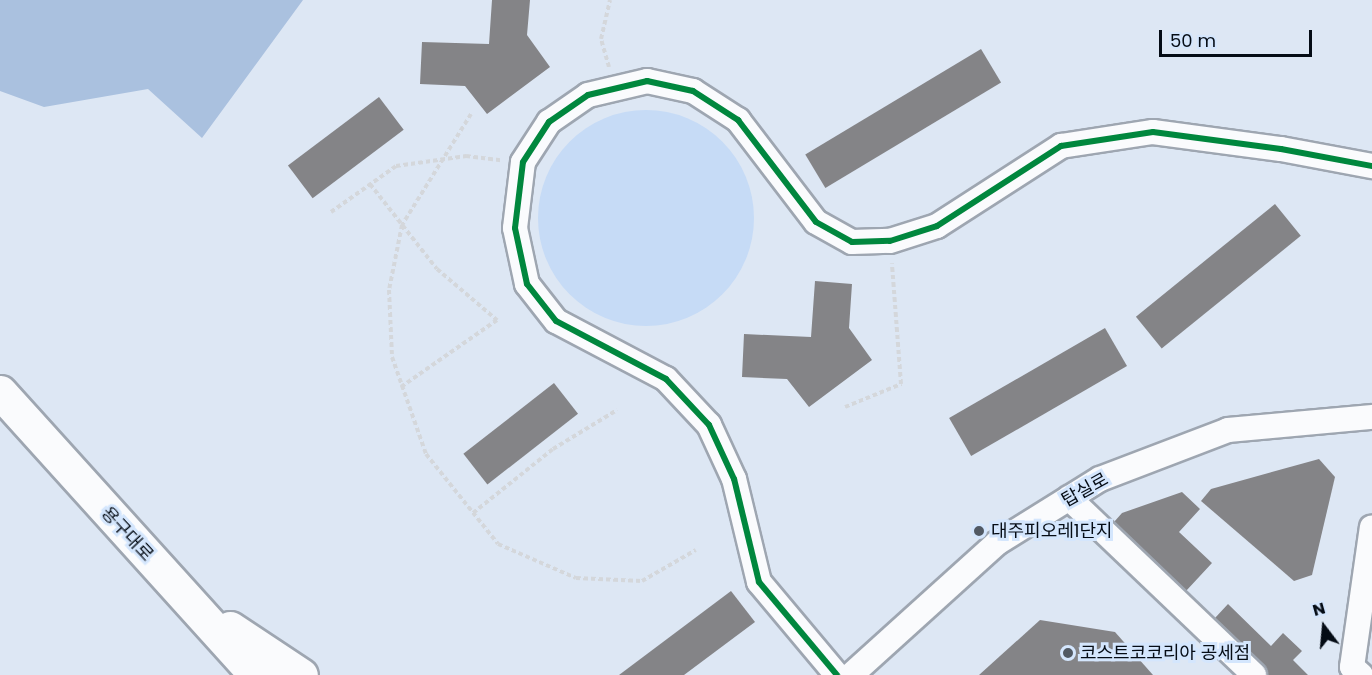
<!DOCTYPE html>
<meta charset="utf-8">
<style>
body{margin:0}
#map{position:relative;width:1372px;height:675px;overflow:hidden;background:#dde7f4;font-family:Poppins,"Noto Sans KR",sans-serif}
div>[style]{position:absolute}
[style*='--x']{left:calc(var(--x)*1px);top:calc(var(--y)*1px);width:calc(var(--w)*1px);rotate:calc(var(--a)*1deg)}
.green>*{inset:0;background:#c6dbf6}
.round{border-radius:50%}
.forest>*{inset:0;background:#aac1df}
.building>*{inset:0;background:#848487;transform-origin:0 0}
.path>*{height:4px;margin-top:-2px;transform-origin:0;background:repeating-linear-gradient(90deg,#d4d7db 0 4.5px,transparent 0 7.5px)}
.roads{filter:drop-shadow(2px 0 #9ea6b1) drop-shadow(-2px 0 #9ea6b1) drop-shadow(0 2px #9ea6b1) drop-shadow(0 -2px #9ea6b1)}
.minor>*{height:24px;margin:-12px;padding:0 12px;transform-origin:12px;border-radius:12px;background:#fafbfd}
.highway>*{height:33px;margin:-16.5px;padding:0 16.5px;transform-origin:16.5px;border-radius:16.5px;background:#fafbfd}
.cycleway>*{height:6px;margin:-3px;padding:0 3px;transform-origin:3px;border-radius:3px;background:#00873e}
.dots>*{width:16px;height:16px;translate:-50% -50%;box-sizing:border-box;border:3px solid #d4e6fd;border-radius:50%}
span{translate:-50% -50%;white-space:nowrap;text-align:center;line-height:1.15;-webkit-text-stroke:6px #d4e6fd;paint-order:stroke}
.street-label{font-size:18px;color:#050c15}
.poi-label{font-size:18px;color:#050c15}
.left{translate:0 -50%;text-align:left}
.north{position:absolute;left:1294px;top:597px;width:60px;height:60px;-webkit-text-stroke:4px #d4e6fd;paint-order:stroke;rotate:344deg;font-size:16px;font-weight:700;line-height:24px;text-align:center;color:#050c15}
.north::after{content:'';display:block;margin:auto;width:21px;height:27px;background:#050c15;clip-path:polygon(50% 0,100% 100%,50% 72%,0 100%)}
.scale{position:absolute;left:1159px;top:30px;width:153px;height:27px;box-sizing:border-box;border:3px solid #050c15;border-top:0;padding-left:8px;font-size:18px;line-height:21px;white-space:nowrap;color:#050c15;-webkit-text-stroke:4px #d4e6fd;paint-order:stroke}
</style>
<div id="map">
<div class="green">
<i class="round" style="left:538px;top:110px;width:216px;height:216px"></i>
</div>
<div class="forest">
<i style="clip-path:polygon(0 0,303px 0,202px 138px,148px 89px,44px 107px,0 91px)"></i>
</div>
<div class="building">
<i style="clip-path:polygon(492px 0,530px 0,527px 35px,550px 67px,487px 114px,465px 86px,420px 84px,422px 42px,489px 44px)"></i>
<i style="left:981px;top:49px;width:39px;height:205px;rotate:59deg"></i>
<i style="left:379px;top:97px;width:41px;height:114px;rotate:53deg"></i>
<i style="left:1275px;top:204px;width:41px;height:179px;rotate:51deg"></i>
<i style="clip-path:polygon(815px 281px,852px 284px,849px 328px,872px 360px,809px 407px,787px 379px,742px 377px,744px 334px,811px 337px)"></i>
<i style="left:1105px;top:328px;width:44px;height:180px;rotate:60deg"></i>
<i style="left:554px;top:383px;width:39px;height:115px;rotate:52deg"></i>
<i style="clip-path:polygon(1319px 459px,1335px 477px,1312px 575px,1294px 581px,1201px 501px,1211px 489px)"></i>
<i style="clip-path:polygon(1182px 492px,1200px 509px,1179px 532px,1212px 563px,1186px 591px,1114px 522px,1122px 513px)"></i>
<i style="clip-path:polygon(731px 591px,755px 622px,684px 675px,619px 675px)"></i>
<i style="clip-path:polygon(1228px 604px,1271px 646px,1283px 633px,1302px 651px,1293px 660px,1308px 675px,1268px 675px,1264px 665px,1215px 618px)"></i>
<i style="clip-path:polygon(1040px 620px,1115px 632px,1153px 675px,979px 675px)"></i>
</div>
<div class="path">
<i style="--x:609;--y:67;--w:29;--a:-106"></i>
<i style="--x:601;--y:39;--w:40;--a:-77"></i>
<i style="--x:471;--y:114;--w:131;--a:121.9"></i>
<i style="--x:402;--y:225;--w:66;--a:101.3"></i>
<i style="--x:389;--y:290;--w:67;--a:87.4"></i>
<i style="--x:392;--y:357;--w:103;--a:70.7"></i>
<i style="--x:426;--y:454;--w:115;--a:51.3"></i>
<i style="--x:498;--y:544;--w:85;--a:23.6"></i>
<i style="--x:576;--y:578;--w:66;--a:2.6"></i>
<i style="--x:642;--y:581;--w:62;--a:-29.9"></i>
<i style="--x:370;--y:184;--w:108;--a:51.8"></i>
<i style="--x:437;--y:269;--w:79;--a:40.4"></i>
<i style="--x:497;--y:320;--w:117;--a:145.1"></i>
<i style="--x:331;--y:212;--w:80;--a:-35.3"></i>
<i style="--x:396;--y:166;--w:71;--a:-8.1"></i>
<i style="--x:466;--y:156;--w:35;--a:7"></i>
<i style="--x:845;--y:407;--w:61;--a:-22.3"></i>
<i style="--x:901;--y:384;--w:121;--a:-94.3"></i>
<i style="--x:473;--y:513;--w:102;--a:-38.7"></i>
<i style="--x:553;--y:449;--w:75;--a:-31.4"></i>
</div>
<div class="roads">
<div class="minor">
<i style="--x:1069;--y:498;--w:256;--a:43.7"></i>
<i style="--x:837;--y:675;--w:121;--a:-130"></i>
<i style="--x:759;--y:582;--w:106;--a:-103.6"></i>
<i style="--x:734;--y:479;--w:60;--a:-114.8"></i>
<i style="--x:709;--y:425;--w:63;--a:-133.1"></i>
<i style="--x:666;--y:379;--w:124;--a:-152.2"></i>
<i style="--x:556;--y:321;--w:47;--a:-128.1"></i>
<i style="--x:527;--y:284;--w:57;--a:-102.1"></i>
<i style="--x:515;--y:228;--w:66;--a:-83.1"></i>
<i style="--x:523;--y:162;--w:48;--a:-57"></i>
<i style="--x:549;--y:122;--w:47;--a:-34.7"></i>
<i style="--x:588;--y:95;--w:61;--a:-13.3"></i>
<i style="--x:647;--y:81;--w:47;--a:12.3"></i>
<i style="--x:693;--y:91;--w:54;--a:32.8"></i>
<i style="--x:738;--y:120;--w:128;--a:52.6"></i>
<i style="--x:816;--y:222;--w:41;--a:29.1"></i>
<i style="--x:852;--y:242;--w:38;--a:-2"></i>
<i style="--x:890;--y:241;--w:49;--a:-17.7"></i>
<i style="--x:937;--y:226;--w:148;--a:-32.8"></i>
<i style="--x:1061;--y:146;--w:93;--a:-8.7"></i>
<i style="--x:1153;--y:132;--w:129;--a:7.6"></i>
<i style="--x:1281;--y:149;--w:93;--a:10.6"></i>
<i style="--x:851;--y:675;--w:197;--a:-42.1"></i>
<i style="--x:997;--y:543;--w:121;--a:-31.9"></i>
<i style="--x:1100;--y:479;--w:137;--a:-20.9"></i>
<i style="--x:1228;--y:430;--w:145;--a:-5.2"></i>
<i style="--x:1361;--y:675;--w:12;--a:-138"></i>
<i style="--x:1352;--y:667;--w:141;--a:-81.9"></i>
</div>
<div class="highway">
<i style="--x:0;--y:392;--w:382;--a:47.9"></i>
<i style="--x:230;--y:628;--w:85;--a:33.5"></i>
</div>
</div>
<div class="cycleway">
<i style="--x:837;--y:675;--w:121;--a:-130"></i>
<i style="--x:759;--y:582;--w:106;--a:-103.6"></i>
<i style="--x:734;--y:479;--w:60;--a:-114.8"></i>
<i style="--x:709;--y:425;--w:63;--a:-133.1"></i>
<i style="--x:666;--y:379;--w:124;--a:-152.2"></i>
<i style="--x:556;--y:321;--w:47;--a:-128.1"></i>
<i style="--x:527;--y:284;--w:57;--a:-102.1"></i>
<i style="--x:515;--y:228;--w:66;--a:-83.1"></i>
<i style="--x:523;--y:162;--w:48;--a:-57"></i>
<i style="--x:549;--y:122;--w:47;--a:-34.7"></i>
<i style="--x:588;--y:95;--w:61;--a:-13.3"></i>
<i style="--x:647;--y:81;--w:47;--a:12.3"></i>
<i style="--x:693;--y:91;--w:54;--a:32.8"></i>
<i style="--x:738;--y:120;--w:128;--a:52.6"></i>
<i style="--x:816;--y:222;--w:41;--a:29.1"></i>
<i style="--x:852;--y:242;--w:38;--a:-2"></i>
<i style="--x:890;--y:241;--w:49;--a:-17.7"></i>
<i style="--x:937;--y:226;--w:148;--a:-32.8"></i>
<i style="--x:1061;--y:146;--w:93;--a:-8.7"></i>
<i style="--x:1153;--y:132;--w:129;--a:7.6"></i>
<i style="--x:1281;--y:149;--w:93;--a:10.6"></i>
</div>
<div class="dots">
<i style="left:979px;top:531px;background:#515963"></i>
<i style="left:1068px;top:653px;background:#515963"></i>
</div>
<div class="street-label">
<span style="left:1085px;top:490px;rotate:-29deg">탑실로</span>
<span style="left:127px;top:534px;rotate:47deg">용구대로</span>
</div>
<div class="poi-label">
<span class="left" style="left:991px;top:531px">대주피오레1단지</span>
<span class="left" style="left:1080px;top:653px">코스트코코리아 공세점</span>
</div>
<div class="north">N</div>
<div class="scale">50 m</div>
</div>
